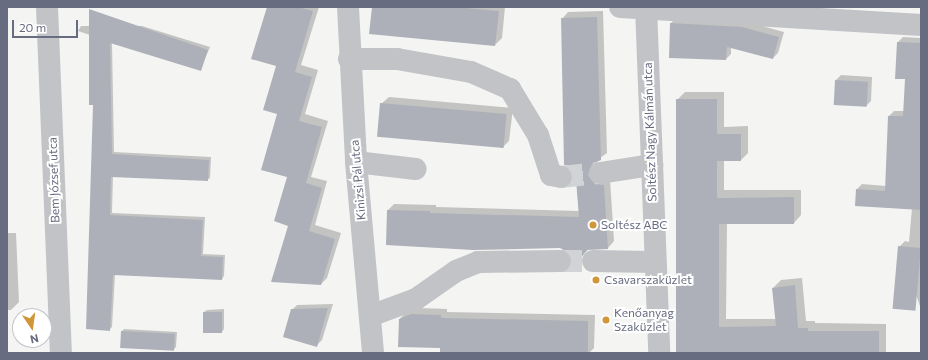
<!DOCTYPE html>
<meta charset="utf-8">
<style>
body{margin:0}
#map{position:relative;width:928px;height:360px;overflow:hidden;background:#f4f5f2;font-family:Commissioner,sans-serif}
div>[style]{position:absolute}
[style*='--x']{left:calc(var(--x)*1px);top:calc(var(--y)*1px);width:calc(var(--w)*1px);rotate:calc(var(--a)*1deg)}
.shadow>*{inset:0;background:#0003}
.building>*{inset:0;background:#adb0b8;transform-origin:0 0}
.minor-tunnel>*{height:22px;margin-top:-11px;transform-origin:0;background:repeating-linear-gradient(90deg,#d1d3d6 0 22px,transparent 0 33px)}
.minor>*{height:22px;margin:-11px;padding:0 11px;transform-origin:11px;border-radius:11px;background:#c2c3c7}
.dots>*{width:11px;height:11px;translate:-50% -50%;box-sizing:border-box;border:2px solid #fff;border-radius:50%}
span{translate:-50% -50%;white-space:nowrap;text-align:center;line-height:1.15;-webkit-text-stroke:4px #fff;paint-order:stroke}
.street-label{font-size:12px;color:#686c80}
.poi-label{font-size:12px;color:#686c80}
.left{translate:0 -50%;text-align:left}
.frame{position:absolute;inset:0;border:8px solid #686c80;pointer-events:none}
.north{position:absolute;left:12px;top:308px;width:40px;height:40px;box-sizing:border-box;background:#fff;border:1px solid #c3c4cc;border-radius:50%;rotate:167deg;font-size:11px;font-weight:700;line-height:16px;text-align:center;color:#686c80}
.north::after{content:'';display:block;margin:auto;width:14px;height:18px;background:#d09638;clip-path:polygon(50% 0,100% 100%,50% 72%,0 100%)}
.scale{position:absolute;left:12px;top:20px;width:66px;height:18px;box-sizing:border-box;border:2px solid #686c80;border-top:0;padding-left:5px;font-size:12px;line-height:14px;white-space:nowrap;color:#686c80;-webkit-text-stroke:3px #fff;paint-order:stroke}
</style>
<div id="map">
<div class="shadow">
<i style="clip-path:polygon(268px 7px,319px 7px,301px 65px,318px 70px,305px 114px,328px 121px,311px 177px,327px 181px,315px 225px,341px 233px,327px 278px,321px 284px,290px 225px,288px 177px,278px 114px,278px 66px)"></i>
<i style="clip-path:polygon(373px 7px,505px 7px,502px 38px,495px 45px)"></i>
<i style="clip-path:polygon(603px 11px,607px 153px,596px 161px,594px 168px,610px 179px,614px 241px,608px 248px,589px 249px,582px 255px,582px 252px,560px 247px,387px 244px,388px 210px,394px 204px,436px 205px,436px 207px,579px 211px,562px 19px,568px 12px)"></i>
<i style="clip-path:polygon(676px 18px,748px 22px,784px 32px,778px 53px,773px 58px,731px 47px,731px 54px,726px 59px,670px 57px,671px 23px)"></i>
<i style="clip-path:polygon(81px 26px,142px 26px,210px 47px,200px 70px,112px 42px,114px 152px,211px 157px,210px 178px,207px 180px,113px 176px,112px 213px,205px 217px,203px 254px,225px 255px,224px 276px,222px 279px,115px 274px,112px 327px,109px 330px,90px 35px,78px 31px)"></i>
<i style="clip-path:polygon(903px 37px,921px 38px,921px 309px,899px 247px,905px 241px,909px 242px,912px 208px,857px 189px,862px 184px,886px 186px,889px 116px,894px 111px,904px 111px,906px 78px,896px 78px,898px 42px)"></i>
<i style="clip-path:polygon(841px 75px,872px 77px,871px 101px,866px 106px,836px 80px)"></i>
<i style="clip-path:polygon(685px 92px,724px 92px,724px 127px,748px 126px,748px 153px,741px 160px,724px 160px,724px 190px,801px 190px,801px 215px,794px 223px,727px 223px,726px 319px,776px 319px,773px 288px,781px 280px,802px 278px,806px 321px,815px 321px,815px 323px,886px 324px,886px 353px,677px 353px,677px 100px)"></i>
<i style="clip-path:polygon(389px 97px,513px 108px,509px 141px,502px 148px,381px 104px)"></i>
<i style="clip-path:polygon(7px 233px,16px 233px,19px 302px,11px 310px,7px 310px)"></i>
<i style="clip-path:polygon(333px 304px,322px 340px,317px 345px,292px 310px,297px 305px)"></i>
<i style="clip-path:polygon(419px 308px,447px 309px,447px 312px,595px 315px,594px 348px,589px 353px,505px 353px,441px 347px,400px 319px,406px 312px)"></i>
<i style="clip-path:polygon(224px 309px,224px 329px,222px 332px,204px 312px,207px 310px)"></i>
<i style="clip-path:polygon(124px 329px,177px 332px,176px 347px,173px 350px,122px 331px)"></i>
</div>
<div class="building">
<i style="clip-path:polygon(267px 7px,298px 7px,313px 11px,295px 72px,312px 77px,299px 121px,322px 127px,306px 183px,322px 188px,309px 231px,335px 239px,321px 285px,271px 282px,288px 226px,274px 221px,287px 177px,261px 170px,277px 114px,263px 110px,276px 66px,251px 59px)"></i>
<i style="clip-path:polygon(372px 7px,455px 7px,499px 11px,495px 46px,369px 34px)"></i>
<i style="clip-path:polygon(89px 9px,208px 50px,201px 71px,110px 43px,112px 154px,209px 160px,208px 181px,111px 177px,110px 215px,203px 220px,201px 256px,223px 257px,222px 280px,113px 275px,110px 331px,86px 329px,93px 105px,89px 105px)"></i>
<i style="clip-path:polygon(597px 17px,601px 160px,592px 164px,588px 175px,595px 184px,604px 185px,608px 249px,587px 250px,581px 258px,581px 253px,569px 253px,560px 248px,473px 250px,386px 245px,387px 210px,430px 211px,430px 213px,579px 217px,575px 167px,564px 165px,561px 18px)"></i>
<i style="clip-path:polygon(670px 23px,742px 27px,779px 37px,773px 59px,727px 47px,726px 60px,669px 58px)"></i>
<i style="clip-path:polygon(897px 42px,921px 43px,921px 210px,855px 206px,856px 189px,885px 191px,888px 116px,903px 116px,905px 79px,895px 79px)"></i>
<i style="left:835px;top:80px;width:33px;height:25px;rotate:3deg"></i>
<i style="clip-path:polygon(676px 99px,717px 99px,717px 134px,741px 134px,741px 161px,717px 161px,717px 198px,794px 197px,794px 224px,719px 224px,719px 327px,776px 326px,772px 288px,795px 285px,798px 328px,808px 328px,808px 331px,879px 331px,879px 353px,676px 353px)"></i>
<i style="left:380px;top:103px;width:127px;height:34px;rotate:5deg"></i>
<i style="left:898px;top:246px;width:23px;height:63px;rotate:5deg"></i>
<i style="clip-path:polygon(328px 308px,317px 347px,283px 337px,291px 309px)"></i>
<i style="left:203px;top:312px;width:19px;height:21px"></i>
<i style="clip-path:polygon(411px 314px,441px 315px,441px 318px,588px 321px,588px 353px,440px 353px,440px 348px,398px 347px,399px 319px)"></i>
<i style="left:121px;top:331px;width:54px;height:17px;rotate:3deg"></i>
</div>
<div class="minor-tunnel">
<i style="--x:561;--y:177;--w:39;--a:-6"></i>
<i style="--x:560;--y:261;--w:33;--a:0"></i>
</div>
<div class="minor">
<i style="--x:47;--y:7;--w:346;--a:87.7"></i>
<i style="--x:348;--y:7;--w:155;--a:87"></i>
<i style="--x:356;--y:162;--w:192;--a:84.9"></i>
<i style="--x:620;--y:7;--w:302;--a:3.4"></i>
<i style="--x:646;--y:7;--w:346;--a:87.8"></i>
<i style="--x:349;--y:59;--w:48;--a:0"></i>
<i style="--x:397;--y:59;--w:75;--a:10"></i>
<i style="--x:471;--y:72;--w:43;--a:23.6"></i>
<i style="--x:510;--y:89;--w:54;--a:58.7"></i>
<i style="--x:538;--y:135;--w:42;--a:72"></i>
<i style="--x:551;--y:175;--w:10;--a:11"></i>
<i style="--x:356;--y:162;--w:60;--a:6.7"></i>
<i style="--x:600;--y:173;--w:53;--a:-8.7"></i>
<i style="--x:593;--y:261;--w:61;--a:0.9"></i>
<i style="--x:370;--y:316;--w:49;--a:-20.3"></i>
<i style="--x:416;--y:299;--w:49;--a:-35"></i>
<i style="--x:456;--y:271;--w:24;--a:-22"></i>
<i style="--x:478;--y:262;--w:82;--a:-0.7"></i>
</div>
<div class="dots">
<i style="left:593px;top:225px;background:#d09638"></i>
<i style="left:596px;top:280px;background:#d09638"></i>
<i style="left:606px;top:320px;background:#d09638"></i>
</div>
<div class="street-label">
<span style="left:650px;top:132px;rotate:-92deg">Soltész Nagy Kálmán utca</span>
<span style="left:54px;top:180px;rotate:-92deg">Bem József utca</span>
<span style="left:358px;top:180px;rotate:-95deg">Kinizsi Pál utca</span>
</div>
<div class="poi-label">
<span class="left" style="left:601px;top:225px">Soltész ABC</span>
<span class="left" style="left:604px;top:280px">Csavarszaküzlet</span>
<span class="left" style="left:614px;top:320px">Kenőanyag<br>Szaküzlet</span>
</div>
<div class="frame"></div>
<div class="north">N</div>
<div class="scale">20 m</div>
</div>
